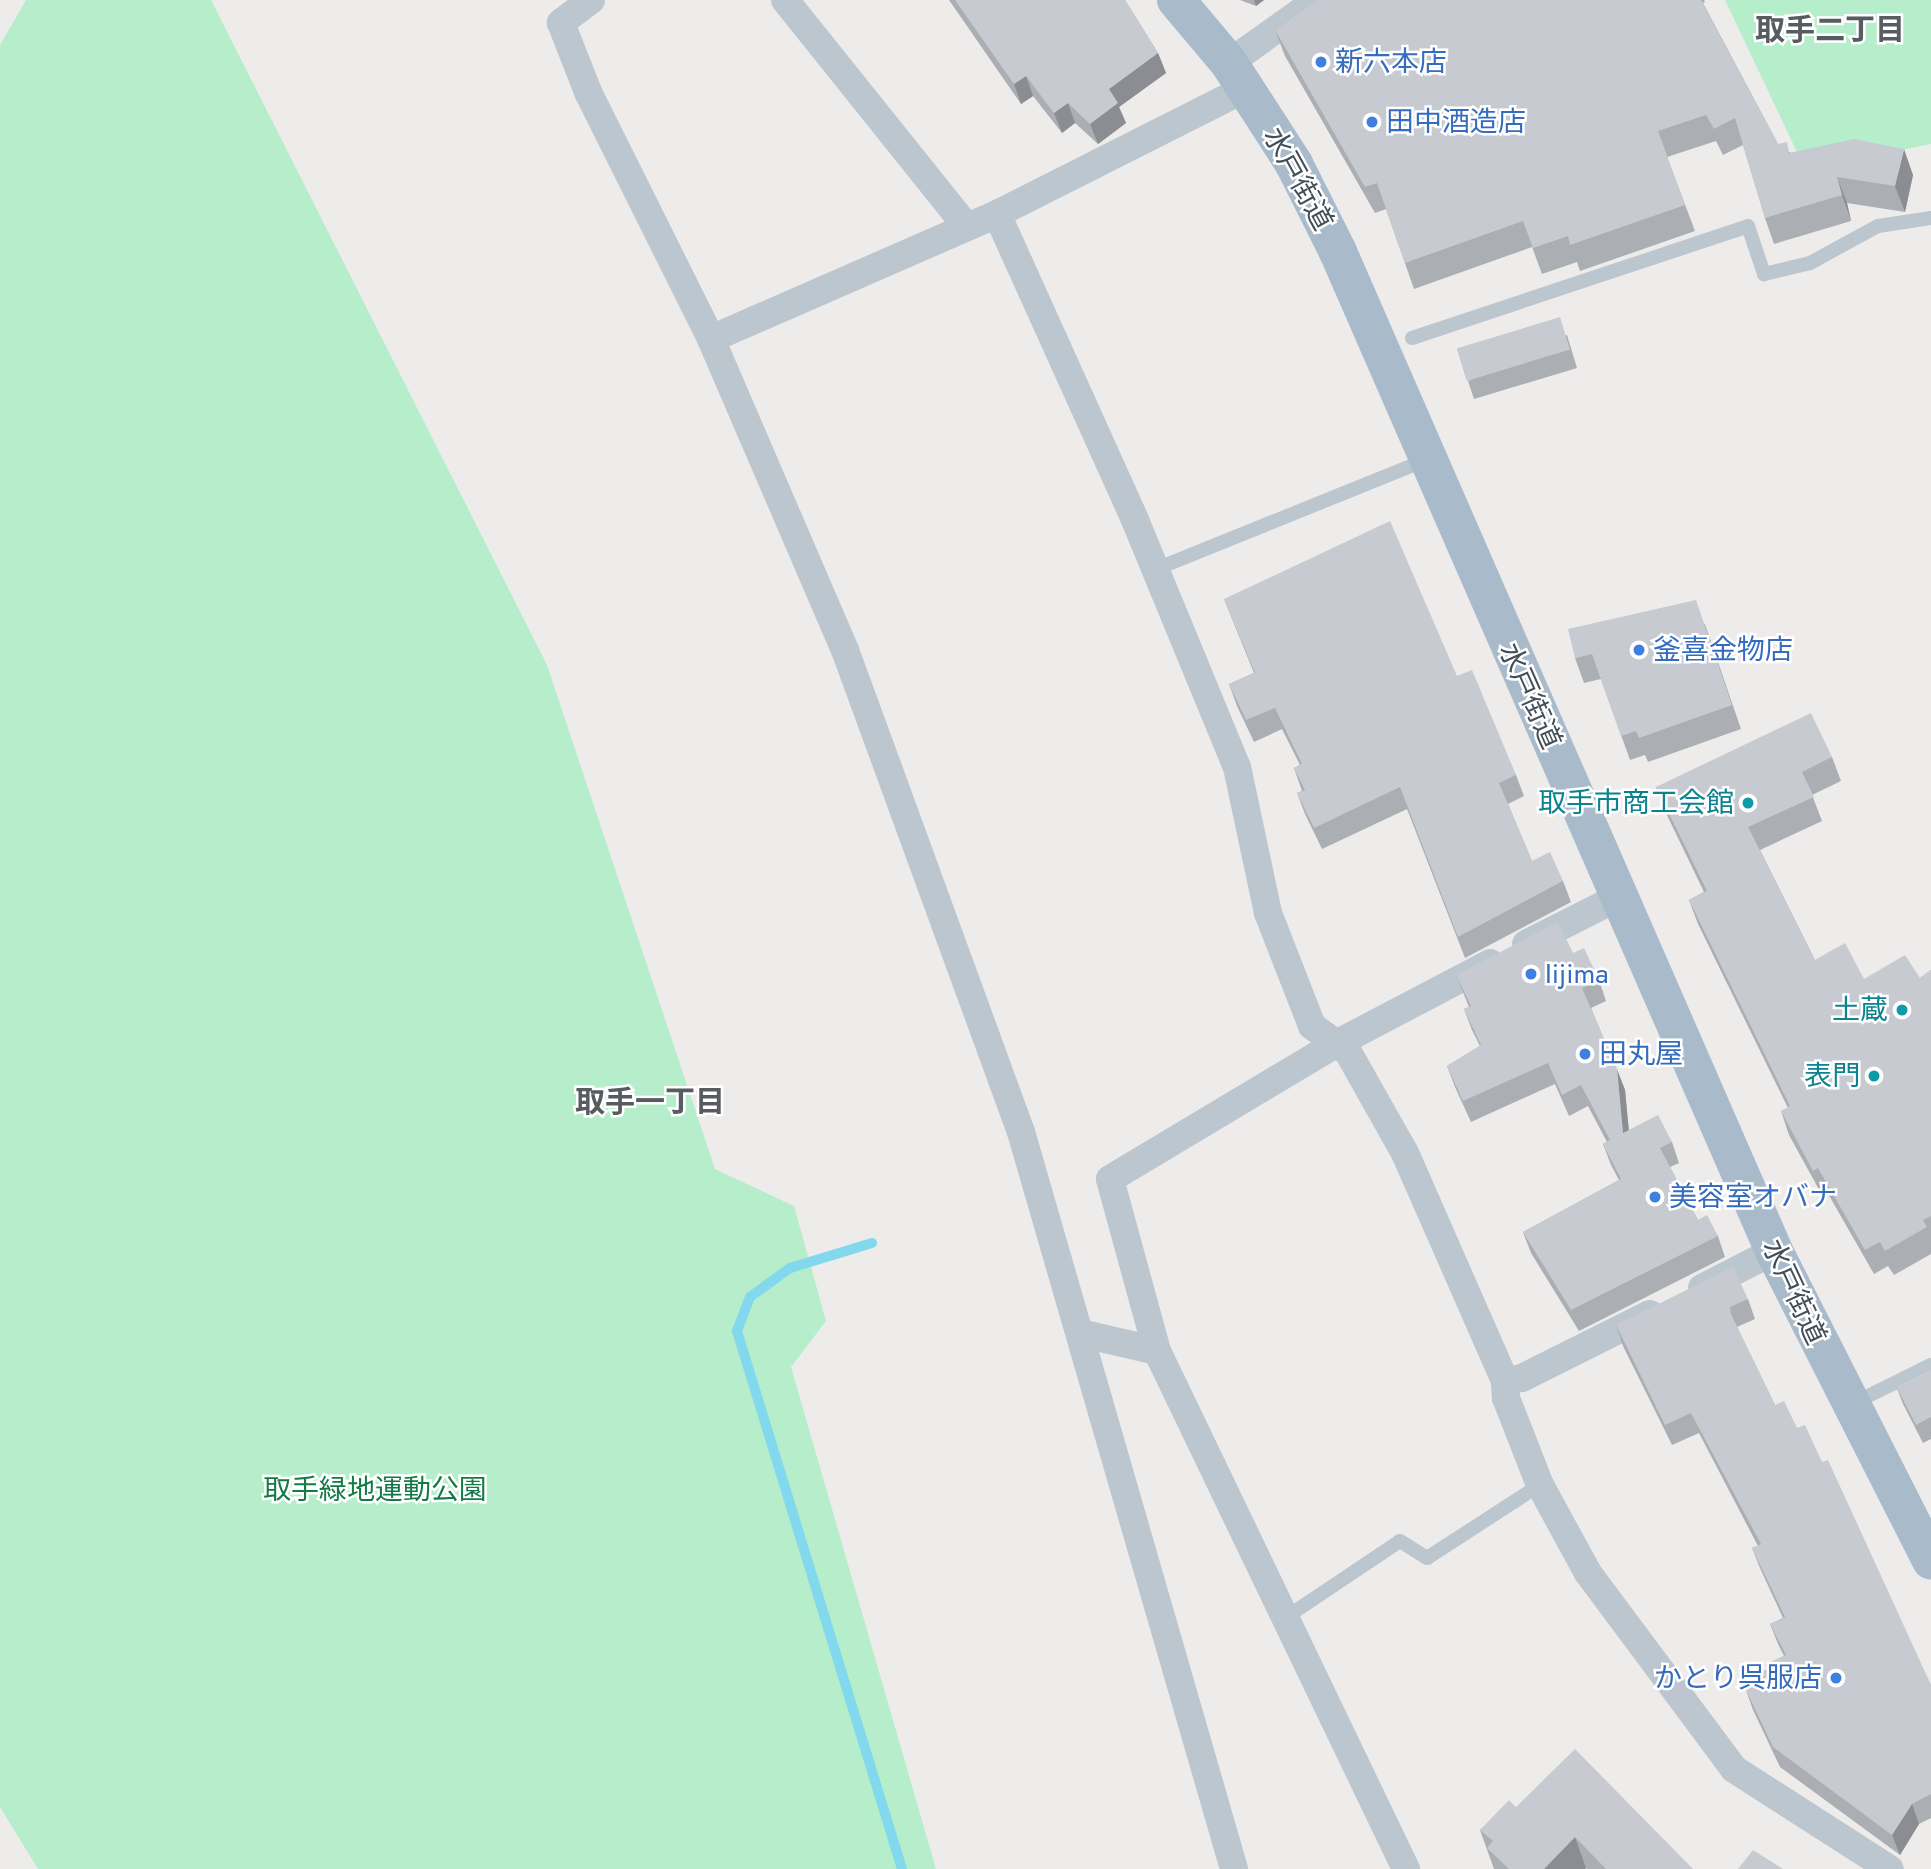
<!DOCTYPE html>
<meta charset="utf-8">
<style>
body{margin:0}
#map{position:relative;width:1931px;height:1869px;overflow:hidden;background:#eeebeb;font-family:Jost,"Noto Sans JP",sans-serif}
div>[style]{position:absolute}
[style*='--x']{left:calc(var(--x)*1px);top:calc(var(--y)*1px);width:calc(var(--w)*1px);rotate:calc(var(--a)*1deg)}
.green>*{inset:0;background:#b6eecb}
.stream>*{height:10px;margin:-5px;padding:0 5px;transform-origin:5px;border-radius:5px;background:#82d8ed}
.service>*{height:14px;margin:-7px;padding:0 7px;transform-origin:7px;border-radius:7px;background:#bbc6ce}
.minor>*{height:28px;margin:-14px;padding:0 14px;transform-origin:14px;border-radius:14px;background:#bbc6ce}
.primary>*{height:38px;margin:-19px;padding:0 19px;transform-origin:19px;border-radius:19px;background:#a9bbcb}
.wall>*{inset:0;background:#abaeb3}
.shaded-wall>*{inset:0;background:#8b8d92}
.building>*{inset:0;background:#c7cad0;transform-origin:0 0}
.dots>*{width:19px;height:19px;translate:-50% -50%;box-sizing:border-box;border:4px solid #fff;border-radius:50%}
span{translate:-50% -50%;white-space:nowrap;text-align:center;line-height:1.15;-webkit-text-stroke:5px #fff;paint-order:stroke}
.shop-label{font-size:28px;color:#366cbe}
.left{translate:0 -50%;text-align:left}
.right{translate:-100% -50%;text-align:right}
.street-label{font-size:28px;color:#434f58}
.culture-label{font-size:28px;color:#0d838f}
.park-label{font-size:28px;color:#147a46}
.neighbourhood-label{font-size:30px;color:#585c60;font-weight:700}
</style>
<div id="map">
<div class="green">
<i style="clip-path:polygon(26px 0,211px 0,547px 665px,715px 1169px,794px 1206px,826px 1321px,791px 1367px,936px 1869px,38px 1869px,0 1807px,0 45px)"></i>
<i style="clip-path:polygon(1725px 0,1931px 0,1931px 144px,1805px 169px)"></i>
</div>
<div class="stream">
<i style="--x:872;--y:1243;--w:86;--a:163"></i>
<i style="--x:790;--y:1268;--w:49;--a:144.1"></i>
<i style="--x:750;--y:1297;--w:36;--a:111"></i>
<i style="--x:737;--y:1331;--w:563;--a:72.95"></i>
</div>
<div class="service">
<i style="--x:1412;--y:338;--w:354;--a:-18.4"></i>
<i style="--x:1748;--y:226;--w:51;--a:71.6"></i>
<i style="--x:1764;--y:274;--w:47;--a:-13.4"></i>
<i style="--x:1810;--y:263;--w:77;--a:-28.6"></i>
<i style="--x:1878;--y:226;--w:54;--a:-8.6"></i>
<i style="--x:1156;--y:569;--w:293;--a:-22"></i>
<i style="--x:1854;--y:1403;--w:86;--a:-26.3"></i>
<i style="--x:1282;--y:1620;--w:142;--a:-33.8"></i>
<i style="--x:1400;--y:1541;--w:32;--a:32"></i>
<i style="--x:1427;--y:1558;--w:135;--a:-32.9"></i>
</div>
<div class="minor">
<i style="--x:591;--y:0;--w:38;--a:143"></i>
<i style="--x:561;--y:23;--w:74;--a:68.6"></i>
<i style="--x:588;--y:92;--w:276;--a:63.5"></i>
<i style="--x:711;--y:339;--w:339;--a:66.7"></i>
<i style="--x:845;--y:650;--w:513;--a:69.94"></i>
<i style="--x:1021;--y:1132;--w:767;--a:73.88"></i>
<i style="--x:785;--y:0;--w:291;--a:51.3"></i>
<i style="--x:1229;--y:63;--w:108;--a:-35.6"></i>
<i style="--x:997;--y:214;--w:336;--a:65.7"></i>
<i style="--x:1135;--y:520;--w:267;--a:67.6"></i>
<i style="--x:1237;--y:767;--w:149;--a:78"></i>
<i style="--x:1268;--y:913;--w:121;--a:68.7"></i>
<i style="--x:1312;--y:1026;--w:44;--a:35.8"></i>
<i style="--x:1348;--y:1052;--w:116;--a:60.6"></i>
<i style="--x:1405;--y:1153;--w:249;--a:66.3"></i>
<i style="--x:1505;--y:1381;--w:17;--a:87"></i>
<i style="--x:1506;--y:1398;--w:93;--a:68.7"></i>
<i style="--x:1540;--y:1485;--w:100;--a:61.4"></i>
<i style="--x:1588;--y:1573;--w:244;--a:53.3"></i>
<i style="--x:1734;--y:1769;--w:185;--a:32.7"></i>
<i style="--x:711;--y:339;--w:312;--a:-23.6"></i>
<i style="--x:997;--y:214;--w:279;--a:-26.8"></i>
<i style="--x:1526;--y:944;--w:104;--a:-26.8"></i>
<i style="--x:1702;--y:1288;--w:81;--a:-27.2"></i>
<i style="--x:1084;--y:1334;--w:75;--a:13.1"></i>
<i style="--x:1505;--y:1381;--w:17;--a:-10"></i>
<i style="--x:1522;--y:1378;--w:143;--a:-26.6"></i>
<i style="--x:1406;--y:1869;--w:575;--a:-115.67"></i>
<i style="--x:1157;--y:1351;--w:178;--a:-105.3"></i>
<i style="--x:1110;--y:1179;--w:263;--a:-30.9"></i>
<i style="--x:1336;--y:1044;--w:174;--a:-27.7"></i>
</div>
<div class="primary">
<i style="--x:1176;--y:0;--w:82;--a:49.9"></i>
<i style="--x:1229;--y:63;--w:120;--a:57.2"></i>
<i style="--x:1294;--y:164;--w:98;--a:63.4"></i>
<i style="--x:1338;--y:252;--w:1090;--a:66.42"></i>
<i style="--x:1774;--y:1251;--w:347;--a:63.1"></i>
</div>
<div class="wall">
<i style="clip-path:polygon(949px 0,1125px 0,1158px 53px,1166px 73px,1119px 107px,1126px 123px,1098px 144px,1075px 123px,1062px 133px,1033px 96px,1021px 104px)"></i>
<i style="clip-path:polygon(1240px 0,1264px 0,1256px 6px)"></i>
<i style="clip-path:polygon(1317px 0,1704px 0,1705px 2px,1703px 3px,1778px 144px,1791px 153px,1913px 175px,1905px 212px,1847px 203px,1851px 221px,1774px 244px,1765px 218px,1743px 145px,1723px 155px,1716px 141px,1667px 157px,1695px 231px,1580px 271px,1577px 262px,1542px 274px,1532px 247px,1414px 289px,1386px 209px,1375px 213px,1285px 56px,1275px 30px)"></i>
<i style="clip-path:polygon(1567px 335px,1577px 368px,1474px 399px,1468px 381px)"></i>
<i style="clip-path:polygon(1224px 599px,1457px 676px,1516px 775px,1524px 796px,1508px 804px,1532px 861px,1563px 881px,1571px 902px,1465px 958px,1407px 809px,1322px 849px,1305px 814px,1297px 793px,1302px 791px,1294px 768px,1300px 765px,1282px 729px,1254px 742px,1237px 706px,1229px 684px,1254px 673px)"></i>
<i style="clip-path:polygon(1705px 624px,1741px 729px,1648px 762px,1645px 755px,1630px 760px,1601px 679px,1584px 683px,1575px 658px)"></i>
<i style="clip-path:polygon(1832px 757px,1841px 781px,1812px 795px,1822px 821px,1760px 850px,1815px 960px,1864px 979px,1920px 978px,1931px 970px,1931px 1254px,1894px 1275px,1888px 1266px,1874px 1274px,1827px 1192px,1822px 1195px,1789px 1135px,1781px 1111px,1788px 1108px,1698px 924px,1689px 900px,1704px 892px,1665px 811px,1656px 787px)"></i>
<i style="clip-path:polygon(1573px 953px,1599px 980px,1606px 1001px,1591px 1008px,1625px 1090px,1629px 1131px,1672px 1142px,1679px 1163px,1670px 1167px,1698px 1220px,1718px 1236px,1725px 1257px,1579px 1331px,1531px 1253px,1523px 1232px,1619px 1180px,1611px 1165px,1603px 1144px,1607px 1142px,1588px 1106px,1569px 1116px,1555px 1084px,1471px 1122px,1455px 1087px,1447px 1066px,1480px 1046px,1472px 1030px,1464px 1009px,1469px 1007px,1456px 975px)"></i>
<i style="clip-path:polygon(1748px 1299px,1755px 1319px,1737px 1327px,1775px 1405px,1797px 1428px,1822px 1462px,1931px 1685px,1931px 1818px,1919px 1824px,1900px 1855px,1780px 1767px,1753px 1710px,1746px 1690px,1755px 1686px,1752px 1677px,1768px 1669px,1766px 1664px,1784px 1656px,1778px 1644px,1770px 1624px,1783px 1618px,1760px 1568px,1752px 1548px,1758px 1546px,1699px 1433px,1672px 1445px,1623px 1346px,1616px 1325px)"></i>
<i style="clip-path:polygon(1931px 1369px,1931px 1439px,1923px 1443px,1903px 1404px,1896px 1386px)"></i>
<i style="clip-path:polygon(1516px 1807px,1693px 1869px,1587px 1869px,1586px 1868px,1585px 1869px,1494px 1869px,1480px 1830px)"></i>
</div>
<div class="shaded-wall">
<i style="clip-path:polygon(1254px 0,1264px 0,1256px 6px)"></i>
<i style="clip-path:polygon(1158px 53px,1166px 73px,1119px 107px,1126px 123px,1098px 144px,1090px 124px,1109px 89px)"></i>
<i style="clip-path:polygon(1026px 76px,1033px 96px,1021px 104px,1014px 84px)"></i>
<i style="clip-path:polygon(1068px 103px,1075px 123px,1062px 133px,1054px 113px)"></i>
<i style="clip-path:polygon(1904px 149px,1913px 175px,1905px 212px,1895px 186px)"></i>
<i style="clip-path:polygon(1837px 177px,1847px 203px,1851px 221px,1842px 195px)"></i>
<i style="clip-path:polygon(1617px 1069px,1625px 1090px,1631px 1155px,1623px 1133px)"></i>
<i style="clip-path:polygon(1912px 1804px,1919px 1824px,1900px 1855px,1892px 1835px)"></i>
<i style="clip-path:polygon(1575px 1837px,1586px 1868px,1585px 1869px,1544px 1869px)"></i>
</div>
<div class="building">
<i style="clip-path:polygon(955px 0,1125px 0,1158px 53px,1109px 89px,1118px 103px,1090px 124px,1068px 103px,1054px 113px,1026px 76px,1014px 84px)"></i>
<i style="clip-path:polygon(1317px 0,1701px 0,1778px 144px,1787px 142px,1789px 153px,1854px 139px,1904px 149px,1895px 186px,1837px 177px,1842px 195px,1765px 218px,1735px 118px,1714px 129px,1706px 115px,1658px 131px,1685px 205px,1570px 245px,1568px 236px,1533px 248px,1523px 221px,1405px 263px,1377px 183px,1365px 187px,1275px 30px)"></i>
<i style="left:1560px;top:317px;width:34px;height:108px;rotate:73deg"></i>
<i style="clip-path:polygon(1390px 521px,1457px 676px,1472px 670px,1516px 775px,1499px 783px,1532px 861px,1550px 852px,1563px 881px,1458px 937px,1400px 787px,1314px 828px,1297px 793px,1305px 790px,1294px 768px,1302px 764px,1275px 708px,1246px 720px,1229px 684px,1255px 673px,1224px 599px)"></i>
<i style="clip-path:polygon(1696px 600px,1732px 705px,1639px 738px,1636px 731px,1621px 736px,1592px 654px,1575px 658px,1568px 629px)"></i>
<i style="clip-path:polygon(1811px 713px,1832px 757px,1802px 772px,1814px 797px,1748px 827px,1815px 960px,1845px 943px,1864px 979px,1905px 955px,1920px 978px,1931px 970px,1931px 1216px,1923px 1220px,1927px 1227px,1885px 1251px,1880px 1242px,1865px 1250px,1818px 1168px,1813px 1171px,1781px 1111px,1790px 1106px,1689px 900px,1707px 891px,1656px 787px)"></i>
<i style="clip-path:polygon(1558px 922px,1573px 953px,1584px 948px,1599px 980px,1582px 988px,1617px 1069px,1623px 1133px,1658px 1115px,1672px 1142px,1660px 1148px,1698px 1220px,1707px 1215px,1718px 1236px,1571px 1310px,1523px 1232px,1621px 1179px,1603px 1144px,1610px 1140px,1581px 1085px,1562px 1095px,1548px 1063px,1463px 1101px,1447px 1066px,1481px 1045px,1464px 1009px,1471px 1006px,1456px 975px)"></i>
<i style="clip-path:polygon(1733px 1267px,1748px 1299px,1730px 1307px,1731px 1314px,1775px 1405px,1784px 1401px,1797px 1428px,1805px 1425px,1822px 1462px,1828px 1460px,1931px 1685px,1931px 1794px,1912px 1804px,1892px 1835px,1773px 1747px,1746px 1690px,1756px 1686px,1752px 1677px,1769px 1669px,1766px 1664px,1786px 1655px,1770px 1624px,1785px 1617px,1752px 1548px,1761px 1544px,1691px 1413px,1665px 1425px,1616px 1325px)"></i>
<i style="clip-path:polygon(1931px 1369px,1931px 1417px,1916px 1425px,1896px 1386px)"></i>
<i style="clip-path:polygon(1575px 1749px,1693px 1869px,1606px 1869px,1575px 1837px,1544px 1869px,1509px 1869px,1487px 1848px,1493px 1841px,1480px 1830px,1509px 1800px,1516px 1807px)"></i>
<i style="clip-path:polygon(1753px 1850px,1783px 1869px,1738px 1869px)"></i>
</div>
<div class="dots">
<i style="left:1321px;top:62px;background:#3f7fe0"></i>
<i style="left:1372px;top:122px;background:#3f7fe0"></i>
<i style="left:1639px;top:650px;background:#3f7fe0"></i>
<i style="left:1748px;top:803px;background:#0f9aa8"></i>
<i style="left:1531px;top:974px;background:#3f7fe0"></i>
<i style="left:1902px;top:1010px;background:#0f9aa8"></i>
<i style="left:1585px;top:1054px;background:#3f7fe0"></i>
<i style="left:1874px;top:1076px;background:#0f9aa8"></i>
<i style="left:1655px;top:1197px;background:#3f7fe0"></i>
<i style="left:1836px;top:1678px;background:#3f7fe0"></i>
</div>
<div class="shop-label">
<span class="left" style="left:1335px;top:62px">新六本店</span>
<span class="left" style="left:1386px;top:122px">田中酒造店</span>
<span class="left" style="left:1653px;top:650px">釜喜金物店</span>
<span class="left" style="left:1545px;top:974px">Iijima</span>
<span class="left" style="left:1599px;top:1054px">田丸屋</span>
<span class="left" style="left:1669px;top:1197px">美容室オバナ</span>
<span class="right" style="left:1822px;top:1678px">かとり呉服店</span>
</div>
<div class="street-label">
<span style="left:1298px;top:179px;rotate:61deg">水戸街道</span>
<span style="left:1530px;top:696px;rotate:66deg">水戸街道</span>
<span style="left:1794px;top:1292px;rotate:65deg">水戸街道</span>
</div>
<div class="culture-label">
<span class="right" style="left:1734px;top:803px">取手市商工会館</span>
<span class="right" style="left:1888px;top:1010px">土蔵</span>
<span class="right" style="left:1860px;top:1076px">表門</span>
</div>
<div class="park-label">
<span style="left:375px;top:1490px">取手緑地運動公園</span>
</div>
<div class="neighbourhood-label">
<span style="left:1830px;top:30px">取手二丁目</span>
<span style="left:650px;top:1102px">取手一丁目</span>
</div>
</div>
